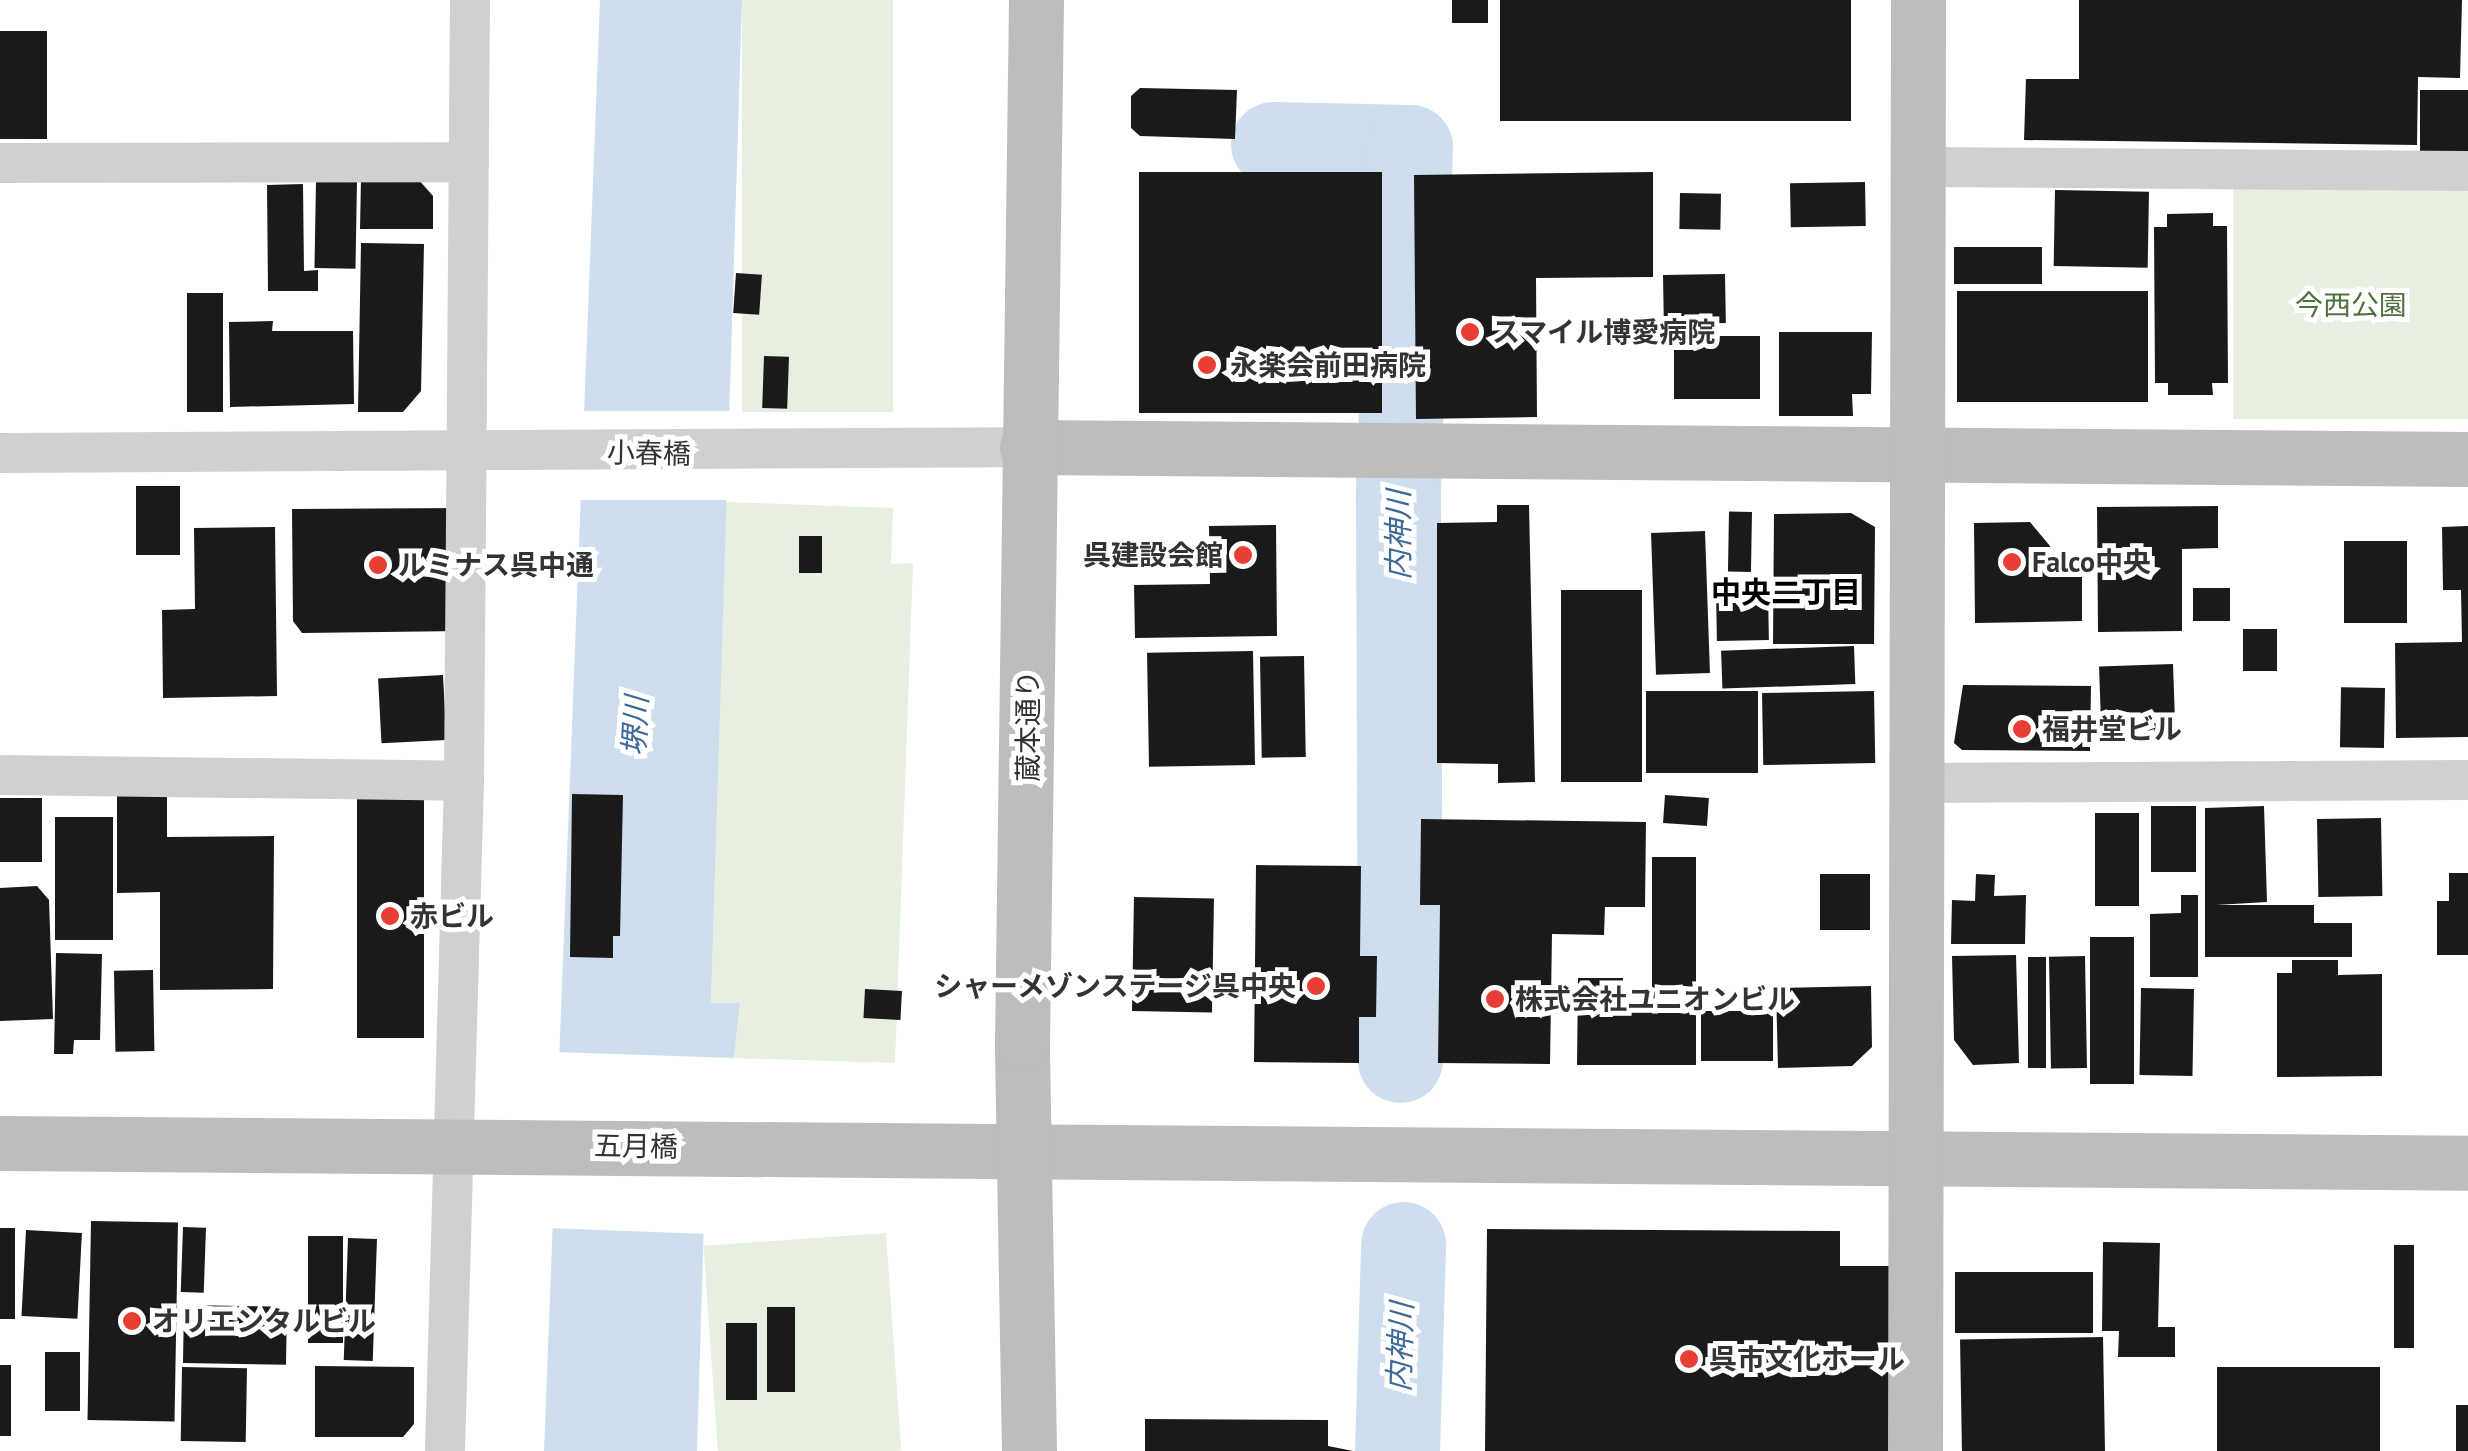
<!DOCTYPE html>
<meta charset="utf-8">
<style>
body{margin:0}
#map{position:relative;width:2468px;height:1451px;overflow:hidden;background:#fff;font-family:"PT Sans","Noto Sans JP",sans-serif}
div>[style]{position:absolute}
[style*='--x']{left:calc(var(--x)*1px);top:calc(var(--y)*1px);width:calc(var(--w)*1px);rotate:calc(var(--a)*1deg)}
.green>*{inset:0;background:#e7efe1;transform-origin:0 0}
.water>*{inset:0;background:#cedeef}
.pier>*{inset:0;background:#fff;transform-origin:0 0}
.river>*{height:85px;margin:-42.5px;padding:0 42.5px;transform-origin:42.5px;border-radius:42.5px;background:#cedeef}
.building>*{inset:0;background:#1a1a1a;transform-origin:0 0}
.street>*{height:40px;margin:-20px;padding:0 20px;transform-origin:20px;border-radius:20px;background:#d0d0d0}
.secondary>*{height:55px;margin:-27.5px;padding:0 27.5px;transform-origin:27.5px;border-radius:27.5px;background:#bdbdbd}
.dots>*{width:28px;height:28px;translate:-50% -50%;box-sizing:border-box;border:5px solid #fff;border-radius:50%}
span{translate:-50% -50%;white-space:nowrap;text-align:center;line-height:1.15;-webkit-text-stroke:10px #fff;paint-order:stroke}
.park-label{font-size:28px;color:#4f713e}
.poi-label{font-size:28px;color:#333;font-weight:700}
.left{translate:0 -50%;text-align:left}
.right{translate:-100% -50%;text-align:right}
.street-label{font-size:28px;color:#333}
.water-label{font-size:30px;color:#3d6a98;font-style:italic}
.neighbourhood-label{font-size:30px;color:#000;font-weight:700}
</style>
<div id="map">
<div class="green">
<i style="left:742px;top:0;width:151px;height:412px"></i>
<i style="left:2233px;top:189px;width:235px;height:230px"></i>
<i style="clip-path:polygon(726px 502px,893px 508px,891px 564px,913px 563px,895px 1063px,734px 1058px,740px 1003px,711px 1004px)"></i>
<i style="left:886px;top:1233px;width:218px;height:183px;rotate:86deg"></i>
</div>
<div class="water">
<i style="clip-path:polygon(600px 0,742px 0,711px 1003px,740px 1003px,734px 1058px,709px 1058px,697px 1451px,544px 1451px)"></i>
</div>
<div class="pier">
<i style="left:579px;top:411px;width:155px;height:89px"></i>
<i style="clip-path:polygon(555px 1052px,734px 1058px,714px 1062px,708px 1234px,548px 1228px)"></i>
</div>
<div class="river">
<i style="--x:1273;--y:144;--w:137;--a:1.3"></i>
<i style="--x:1410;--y:147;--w:352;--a:92"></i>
<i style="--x:1398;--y:499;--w:561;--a:89.8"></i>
<i style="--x:1397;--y:1451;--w:207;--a:-88.3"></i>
</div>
<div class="building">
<i style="left:1452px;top:0;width:36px;height:23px"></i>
<i style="left:1500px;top:0;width:351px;height:121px"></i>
<i style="clip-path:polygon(2079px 0,2462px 0,2460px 78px,2418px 77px,2417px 145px,2024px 140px,2026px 79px,2079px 79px)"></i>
<i style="left:0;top:31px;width:47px;height:108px"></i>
<i style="clip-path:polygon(1140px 88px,1237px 90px,1235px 139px,1140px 136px,1131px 128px,1131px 96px)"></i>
<i style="left:2420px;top:90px;width:48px;height:62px"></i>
<i style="left:1382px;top:172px;width:241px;height:243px;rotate:90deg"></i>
<i style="clip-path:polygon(1653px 172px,1653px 277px,1536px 278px,1537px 417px,1416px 419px,1414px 175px)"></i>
<i style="clip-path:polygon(361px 179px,418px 179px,433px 196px,433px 229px,360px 229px)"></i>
<i style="left:316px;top:181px;width:41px;height:87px;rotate:1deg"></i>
<i style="left:1865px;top:182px;width:44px;height:75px;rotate:89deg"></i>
<i style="clip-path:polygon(303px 184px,304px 271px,318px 270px,318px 291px,268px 291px,267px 185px)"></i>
<i style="left:2055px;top:190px;width:94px;height:76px;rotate:1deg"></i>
<i style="left:1680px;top:193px;width:41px;height:36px;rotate:1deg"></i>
<i style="clip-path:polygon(2213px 213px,2213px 226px,2227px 226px,2228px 383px,2212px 383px,2213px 395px,2168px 395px,2168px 383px,2155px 383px,2154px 227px,2167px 227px,2167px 214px)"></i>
<i style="clip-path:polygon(361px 243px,424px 244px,421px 391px,403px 412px,358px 412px)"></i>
<i style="left:1954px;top:247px;width:88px;height:37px"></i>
<i style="left:736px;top:273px;width:26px;height:40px;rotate:4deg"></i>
<i style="left:1725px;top:274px;width:49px;height:62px;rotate:89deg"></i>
<i style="left:1957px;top:291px;width:191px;height:111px"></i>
<i style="left:187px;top:293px;width:36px;height:119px"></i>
<i style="clip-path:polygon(273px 321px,272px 331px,353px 331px,354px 404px,230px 407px,229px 322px)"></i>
<i style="clip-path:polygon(1779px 332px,1872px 332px,1871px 394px,1852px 394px,1853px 416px,1779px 416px)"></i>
<i style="left:1760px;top:336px;width:63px;height:86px;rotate:90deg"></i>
<i style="left:764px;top:356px;width:25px;height:52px;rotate:2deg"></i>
<i style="left:136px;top:486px;width:44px;height:69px"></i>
<i style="clip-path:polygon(1497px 505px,1529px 505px,1535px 782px,1498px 783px,1498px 764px,1437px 763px,1437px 523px,1497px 522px)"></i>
<i style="clip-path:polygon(2218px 506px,2218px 548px,2182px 549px,2182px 631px,2098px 632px,2097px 507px)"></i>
<i style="clip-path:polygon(463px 508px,463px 631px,302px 633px,293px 621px,292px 509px)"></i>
<i style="left:1752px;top:512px;width:60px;height:23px;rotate:91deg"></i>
<i style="clip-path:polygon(1851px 513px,1875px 527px,1874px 644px,1773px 644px,1774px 514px)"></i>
<i style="clip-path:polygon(2030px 522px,2050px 546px,2050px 577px,2082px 577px,2082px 621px,1975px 623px,1974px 523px)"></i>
<i style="clip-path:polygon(1276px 525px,1277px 636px,1135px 638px,1134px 585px,1210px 584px,1209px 526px)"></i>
<i style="clip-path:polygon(2468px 526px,2468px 737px,2396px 738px,2395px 643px,2462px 642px,2461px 590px,2443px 590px,2442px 527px)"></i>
<i style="clip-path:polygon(275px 527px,277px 696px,163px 698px,162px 610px,195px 609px,194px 528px)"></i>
<i style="left:1705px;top:531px;width:142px;height:54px;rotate:88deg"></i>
<i style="left:799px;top:536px;width:23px;height:37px"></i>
<i style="left:2344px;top:541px;width:63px;height:82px"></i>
<i style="left:2230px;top:588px;width:33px;height:37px;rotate:90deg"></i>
<i style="left:1768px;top:589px;width:51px;height:52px;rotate:89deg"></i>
<i style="left:1561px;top:590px;width:81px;height:192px"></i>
<i style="left:2243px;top:629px;width:34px;height:42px"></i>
<i style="left:1854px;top:646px;width:38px;height:133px;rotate:88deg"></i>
<i style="left:1253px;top:651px;width:114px;height:106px;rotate:89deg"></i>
<i style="left:1304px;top:656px;width:101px;height:44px;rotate:89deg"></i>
<i style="left:2173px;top:664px;width:73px;height:74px;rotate:88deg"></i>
<i style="left:443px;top:675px;width:65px;height:65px;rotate:87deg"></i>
<i style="clip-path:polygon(1963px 685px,2091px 686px,2090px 751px,1962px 750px,1954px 743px)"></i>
<i style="left:2385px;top:688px;width:60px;height:44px;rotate:91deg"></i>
<i style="left:1758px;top:691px;width:82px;height:112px;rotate:90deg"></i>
<i style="left:1874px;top:691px;width:72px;height:112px;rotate:89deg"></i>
<i style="clip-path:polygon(117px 784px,167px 785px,167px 837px,274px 836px,273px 989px,160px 990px,160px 892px,117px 893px)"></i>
<i style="left:357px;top:794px;width:67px;height:244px"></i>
<i style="clip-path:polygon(572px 794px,623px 795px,620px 936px,613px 936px,613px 958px,570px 957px)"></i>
<i style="left:1665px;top:795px;width:44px;height:28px;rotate:4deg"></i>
<i style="left:0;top:798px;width:42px;height:64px"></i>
<i style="left:2151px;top:806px;width:45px;height:66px"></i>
<i style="clip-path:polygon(2264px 806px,2267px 902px,2216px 905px,2314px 905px,2314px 923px,2352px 923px,2352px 957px,2205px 957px,2205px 808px)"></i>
<i style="left:2095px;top:813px;width:44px;height:93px"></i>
<i style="left:113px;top:817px;width:123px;height:58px;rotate:90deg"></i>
<i style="left:2381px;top:818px;width:78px;height:64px;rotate:89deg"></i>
<i style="clip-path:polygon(1421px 819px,1646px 822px,1645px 907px,1605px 907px,1604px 935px,1552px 934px,1550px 1064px,1438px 1063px,1440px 905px,1420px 905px)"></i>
<i style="clip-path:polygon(1652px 857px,1696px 857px,1696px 1065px,1577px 1065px,1578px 978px,1623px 978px,1623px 1003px,1652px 1004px)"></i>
<i style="clip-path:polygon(1256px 865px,1361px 866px,1360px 956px,1377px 956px,1376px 1017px,1359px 1017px,1359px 1063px,1254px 1062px)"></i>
<i style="clip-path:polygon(2449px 873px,2468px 873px,2468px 955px,2437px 955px,2437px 901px,2449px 901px)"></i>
<i style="left:1870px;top:874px;width:56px;height:50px;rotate:90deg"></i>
<i style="clip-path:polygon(1976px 874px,1995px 875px,1994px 896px,2026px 895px,2025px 944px,1951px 944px,1952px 900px,1975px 901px)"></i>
<i style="clip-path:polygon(37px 886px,49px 900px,53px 1019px,0 1021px,0 888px)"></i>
<i style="clip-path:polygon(2181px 895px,2198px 895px,2198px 977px,2150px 977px,2150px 914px,2181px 913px)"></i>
<i style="left:1134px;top:897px;width:80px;height:114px;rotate:1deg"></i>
<i style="left:2134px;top:937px;width:147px;height:44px;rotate:90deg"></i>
<i style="clip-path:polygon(56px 953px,102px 954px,100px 1040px,74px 1040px,73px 1054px,54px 1054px)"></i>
<i style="clip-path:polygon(2016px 955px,2019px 1063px,1973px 1065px,1954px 1040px,1952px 956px)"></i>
<i style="left:2085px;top:956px;width:112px;height:36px;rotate:89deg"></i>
<i style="left:2028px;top:957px;width:18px;height:111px"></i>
<i style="clip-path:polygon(2292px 960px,2338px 960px,2338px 975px,2382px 974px,2382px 1076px,2277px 1077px,2277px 973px,2292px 973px)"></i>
<i style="left:153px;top:970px;width:81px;height:39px;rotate:89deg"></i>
<i style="clip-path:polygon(1871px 986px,1872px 1047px,1852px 1066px,1778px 1068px,1776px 988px)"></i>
<i style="left:2141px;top:988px;width:53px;height:87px;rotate:1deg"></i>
<i style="left:865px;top:989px;width:37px;height:29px;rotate:3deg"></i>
<i style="left:1701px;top:1011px;width:72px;height:50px"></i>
<i style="left:91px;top:1221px;width:87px;height:199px;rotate:1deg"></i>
<i style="left:183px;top:1227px;width:23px;height:65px;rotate:2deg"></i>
<i style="left:0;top:1228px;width:15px;height:91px"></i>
<i style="clip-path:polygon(1487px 1229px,1840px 1231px,1840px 1266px,1893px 1266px,1891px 1451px,1485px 1451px)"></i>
<i style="left:26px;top:1230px;width:56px;height:86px;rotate:3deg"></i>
<i style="left:308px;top:1236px;width:35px;height:107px"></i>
<i style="left:348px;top:1238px;width:29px;height:122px;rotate:2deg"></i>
<i style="clip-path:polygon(2103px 1242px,2160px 1243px,2158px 1327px,2175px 1327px,2175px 1357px,2118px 1357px,2119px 1331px,2102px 1331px)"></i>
<i style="left:2394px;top:1245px;width:20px;height:103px"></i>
<i style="left:1955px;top:1272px;width:138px;height:61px"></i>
<i style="left:184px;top:1305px;width:103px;height:58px;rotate:1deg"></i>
<i style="left:767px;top:1307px;width:28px;height:85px"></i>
<i style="left:726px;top:1323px;width:31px;height:77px"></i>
<i style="left:2103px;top:1337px;width:114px;height:143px;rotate:89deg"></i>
<i style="left:45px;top:1352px;width:35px;height:59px"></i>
<i style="left:0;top:1365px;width:11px;height:71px"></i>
<i style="clip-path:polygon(315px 1366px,414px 1367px,414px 1424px,403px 1437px,315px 1437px)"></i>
<i style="left:182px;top:1367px;width:65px;height:74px;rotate:1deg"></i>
<i style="left:2380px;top:1367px;width:84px;height:163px;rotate:90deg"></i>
<i style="left:2456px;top:1405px;width:12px;height:46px"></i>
<i style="clip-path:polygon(1145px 1419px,1328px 1420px,1328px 1446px,1353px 1451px,1145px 1451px)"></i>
</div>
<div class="street">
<i style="--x:0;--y:163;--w:469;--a:-0.1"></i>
<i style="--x:1918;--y:167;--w:550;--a:0.42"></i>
<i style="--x:0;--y:453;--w:1027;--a:-0.33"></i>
<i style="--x:0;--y:775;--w:464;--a:0.7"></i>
<i style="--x:1918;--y:783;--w:550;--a:-0.31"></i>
<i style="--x:445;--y:1451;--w:670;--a:-88.38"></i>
<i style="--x:464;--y:781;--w:781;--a:-89.56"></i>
</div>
<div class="secondary">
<i style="--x:1027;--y:447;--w:1441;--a:0.48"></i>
<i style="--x:0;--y:1143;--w:2468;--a:0.46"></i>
<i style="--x:1029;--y:1451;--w:408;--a:-91"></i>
<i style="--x:1022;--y:1043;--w:1043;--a:-89.23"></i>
<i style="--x:1915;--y:1451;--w:1451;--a:-89.88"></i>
</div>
<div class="dots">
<i style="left:1470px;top:332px;background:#e93e35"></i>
<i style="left:1207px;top:365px;background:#e93e35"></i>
<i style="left:1243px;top:555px;background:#e93e35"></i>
<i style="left:2012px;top:562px;background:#e93e35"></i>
<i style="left:378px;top:565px;background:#e93e35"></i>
<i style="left:2022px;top:729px;background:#e93e35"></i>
<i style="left:390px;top:916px;background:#e93e35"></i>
<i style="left:1316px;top:986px;background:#e93e35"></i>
<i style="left:1495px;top:999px;background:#e93e35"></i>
<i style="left:132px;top:1321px;background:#e93e35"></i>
<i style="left:1689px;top:1359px;background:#e93e35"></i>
</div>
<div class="park-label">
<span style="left:2351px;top:305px">今西公園</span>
</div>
<div class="poi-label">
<span class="left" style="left:1492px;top:332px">スマイル博愛病院</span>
<span class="left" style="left:1230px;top:365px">永楽会前田病院</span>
<span class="right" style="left:1223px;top:555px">呉建設会館</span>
<span class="left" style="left:2032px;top:562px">Falco中央</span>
<span class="left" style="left:398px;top:565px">ルミナス呉中通</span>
<span class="left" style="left:2042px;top:729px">福井堂ビル</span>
<span class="left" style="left:410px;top:916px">赤ビル</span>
<span class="right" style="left:1296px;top:986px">シャーメゾンステージ呉中央</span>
<span class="left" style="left:1515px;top:999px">株式会社ユニオンビル</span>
<span class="left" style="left:152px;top:1321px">オリエンタルビル</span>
<span class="left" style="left:1709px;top:1359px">呉市文化ホール</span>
</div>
<div class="street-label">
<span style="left:649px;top:453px;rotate:1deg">小春橋</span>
<span style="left:1028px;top:726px;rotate:-90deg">蔵本通り</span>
<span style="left:636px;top:1146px;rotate:1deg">五月橋</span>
</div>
<div class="water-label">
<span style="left:1398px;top:535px;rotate:-90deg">内神川</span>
<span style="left:635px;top:726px;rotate:-87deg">堺川</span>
<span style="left:1400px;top:1347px;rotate:-88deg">内神川</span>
</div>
<div class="neighbourhood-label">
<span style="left:1786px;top:592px">中央二丁目</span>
</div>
</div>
